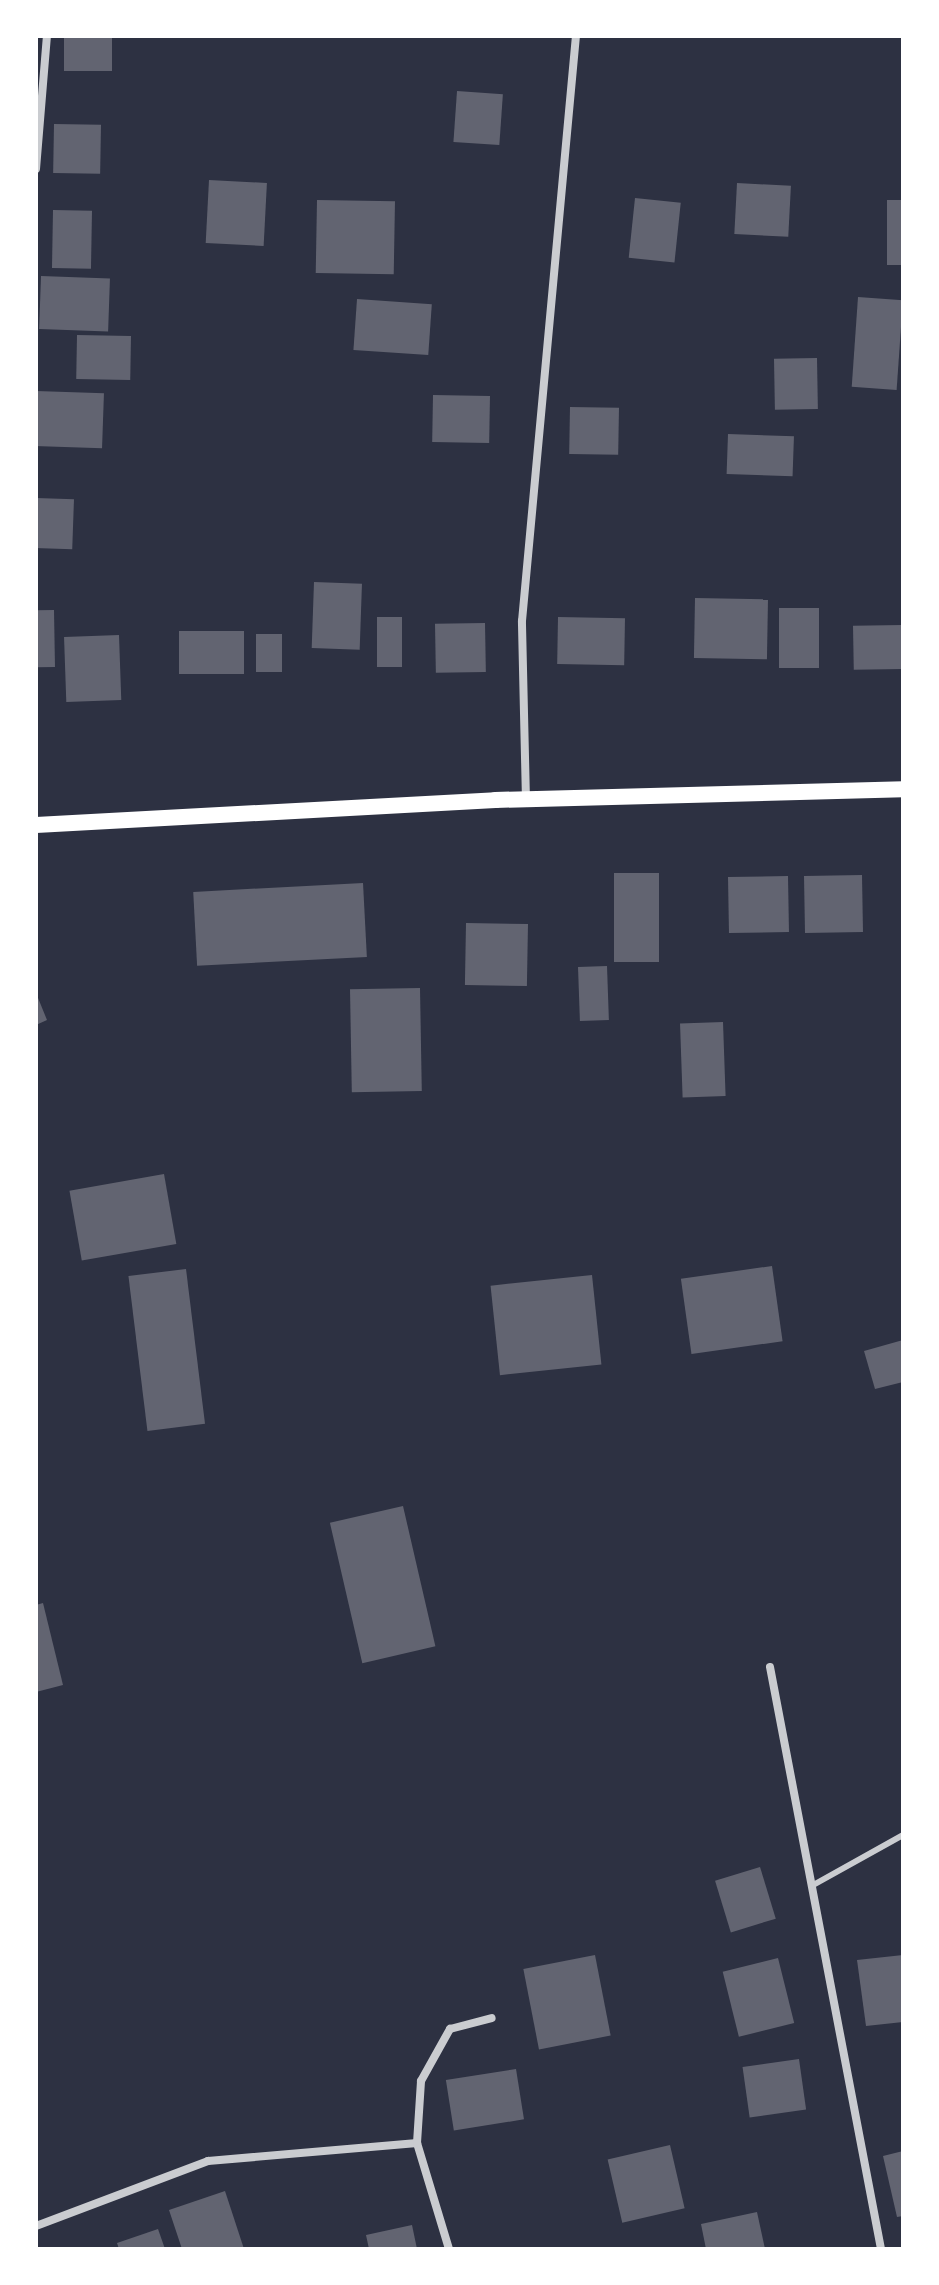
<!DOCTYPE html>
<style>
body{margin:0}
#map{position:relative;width:939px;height:2285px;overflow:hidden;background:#2d3142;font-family:"Fira Sans",sans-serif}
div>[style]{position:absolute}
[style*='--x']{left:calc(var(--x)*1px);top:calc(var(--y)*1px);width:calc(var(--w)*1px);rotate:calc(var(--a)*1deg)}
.building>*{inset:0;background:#626471;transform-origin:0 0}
.service>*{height:6px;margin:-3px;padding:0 3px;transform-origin:3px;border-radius:3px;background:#caccd0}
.minor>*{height:8px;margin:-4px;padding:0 4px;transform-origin:4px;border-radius:4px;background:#caccd0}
.secondary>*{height:16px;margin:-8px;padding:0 8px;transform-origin:8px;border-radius:8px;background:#fff}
span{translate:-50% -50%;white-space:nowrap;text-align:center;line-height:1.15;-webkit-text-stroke:6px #fff;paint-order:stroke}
.frame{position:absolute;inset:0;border:38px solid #fff;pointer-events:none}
</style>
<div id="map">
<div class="building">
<i style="left:64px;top:36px;width:48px;height:35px"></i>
<i style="left:457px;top:91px;width:46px;height:51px;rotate:4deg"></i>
<i style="left:54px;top:124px;width:47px;height:49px;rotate:1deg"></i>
<i style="left:209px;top:180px;width:58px;height:63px;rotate:3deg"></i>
<i style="left:737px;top:183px;width:54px;height:51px;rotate:3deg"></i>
<i style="left:635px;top:198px;width:46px;height:60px;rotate:6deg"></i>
<i style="left:317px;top:200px;width:78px;height:73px;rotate:1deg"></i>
<i style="left:887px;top:200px;width:16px;height:65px"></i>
<i style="left:53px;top:210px;width:39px;height:58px;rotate:1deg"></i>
<i style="left:41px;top:276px;width:69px;height:53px;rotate:2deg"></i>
<i style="left:858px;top:297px;width:45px;height:90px;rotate:4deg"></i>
<i style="left:357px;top:299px;width:75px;height:51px;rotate:4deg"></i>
<i style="left:77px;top:335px;width:54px;height:44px;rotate:1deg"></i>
<i style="left:817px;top:358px;width:51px;height:43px;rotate:89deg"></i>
<i style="left:36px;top:391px;width:68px;height:55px;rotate:2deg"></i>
<i style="left:433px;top:395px;width:57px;height:47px;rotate:1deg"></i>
<i style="left:570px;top:407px;width:49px;height:47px;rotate:1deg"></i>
<i style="left:728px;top:434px;width:66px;height:40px;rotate:2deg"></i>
<i style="left:36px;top:498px;width:38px;height:50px;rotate:2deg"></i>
<i style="left:314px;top:582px;width:48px;height:66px;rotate:2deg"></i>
<i style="left:695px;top:598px;width:73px;height:60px;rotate:1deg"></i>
<i style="left:779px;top:608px;width:40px;height:60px"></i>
<i style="left:54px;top:610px;width:57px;height:18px;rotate:89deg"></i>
<i style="left:377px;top:617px;width:25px;height:50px"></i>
<i style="left:558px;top:617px;width:67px;height:47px;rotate:1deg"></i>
<i style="left:485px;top:623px;width:49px;height:50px;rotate:89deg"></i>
<i style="left:902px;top:625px;width:44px;height:49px;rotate:89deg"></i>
<i style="left:179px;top:631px;width:65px;height:43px"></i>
<i style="left:256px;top:634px;width:26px;height:38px"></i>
<i style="left:119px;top:635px;width:65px;height:55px;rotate:88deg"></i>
<i style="left:614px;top:873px;width:45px;height:89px"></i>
<i style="left:862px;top:875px;width:57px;height:58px;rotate:89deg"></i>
<i style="left:788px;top:876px;width:56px;height:60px;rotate:89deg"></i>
<i style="left:363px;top:883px;width:74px;height:170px;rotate:87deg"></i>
<i style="left:466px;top:923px;width:62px;height:62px;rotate:1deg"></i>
<i style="left:607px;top:966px;width:54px;height:29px;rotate:88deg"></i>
<i style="left:420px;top:988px;width:103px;height:70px;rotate:89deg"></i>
<i style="clip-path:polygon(36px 993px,47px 1020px,36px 1025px)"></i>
<i style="left:723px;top:1022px;width:74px;height:43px;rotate:88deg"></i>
<i style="left:164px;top:1174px;width:71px;height:96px;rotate:80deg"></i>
<i style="left:772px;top:1266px;width:76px;height:92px;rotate:82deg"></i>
<i style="left:186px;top:1269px;width:156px;height:58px;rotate:83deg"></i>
<i style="left:592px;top:1275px;width:90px;height:102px;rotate:84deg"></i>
<i style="clip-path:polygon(903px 1340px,903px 1382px,875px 1389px,864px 1351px)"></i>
<i style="left:403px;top:1506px;width:144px;height:75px;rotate:77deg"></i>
<i style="clip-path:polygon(43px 1603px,63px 1685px,36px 1692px,36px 1605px)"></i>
<i style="left:760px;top:1867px;width:54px;height:47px;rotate:73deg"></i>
<i style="left:595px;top:1955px;width:82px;height:73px;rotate:79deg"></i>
<i style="clip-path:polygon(903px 1955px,903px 2022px,866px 2026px,857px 1960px)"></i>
<i style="left:778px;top:1958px;width:67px;height:57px;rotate:76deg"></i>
<i style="left:799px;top:2059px;width:51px;height:57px;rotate:82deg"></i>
<i style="left:516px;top:2069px;width:51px;height:71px;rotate:81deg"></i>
<i style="left:670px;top:2145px;width:65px;height:64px;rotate:77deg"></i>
<i style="clip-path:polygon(903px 2151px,903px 2216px,897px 2217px,883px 2156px)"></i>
<i style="clip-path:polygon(225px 2191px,244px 2249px,182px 2249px,169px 2210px)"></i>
<i style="clip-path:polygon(757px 2212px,765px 2249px,706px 2249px,701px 2224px)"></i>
<i style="clip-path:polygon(412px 2225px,417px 2249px,369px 2249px,366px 2235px)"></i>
<i style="clip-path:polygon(158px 2229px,165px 2249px,119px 2249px,117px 2243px)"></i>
</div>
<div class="service">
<i style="--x:815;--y:1884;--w:101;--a:-29.1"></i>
</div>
<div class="minor">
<i style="--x:36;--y:169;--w:133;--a:-85.3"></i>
<i style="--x:526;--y:801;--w:180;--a:-91.3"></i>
<i style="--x:522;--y:621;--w:587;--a:-84.73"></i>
<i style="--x:770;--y:1667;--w:592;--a:79.2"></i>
<i style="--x:417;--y:2143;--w:111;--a:73.2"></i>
<i style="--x:36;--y:2226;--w:184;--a:-20.7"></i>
<i style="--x:208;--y:2161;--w:210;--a:-4.9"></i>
<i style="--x:417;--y:2143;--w:62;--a:-86.3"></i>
<i style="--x:421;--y:2081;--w:60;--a:-60.9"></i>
<i style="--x:450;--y:2029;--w:43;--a:-14.7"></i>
</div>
<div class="secondary">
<i style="--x:36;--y:825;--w:460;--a:-3.1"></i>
<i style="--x:495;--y:800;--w:408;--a:-1.5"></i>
</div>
<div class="frame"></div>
</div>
